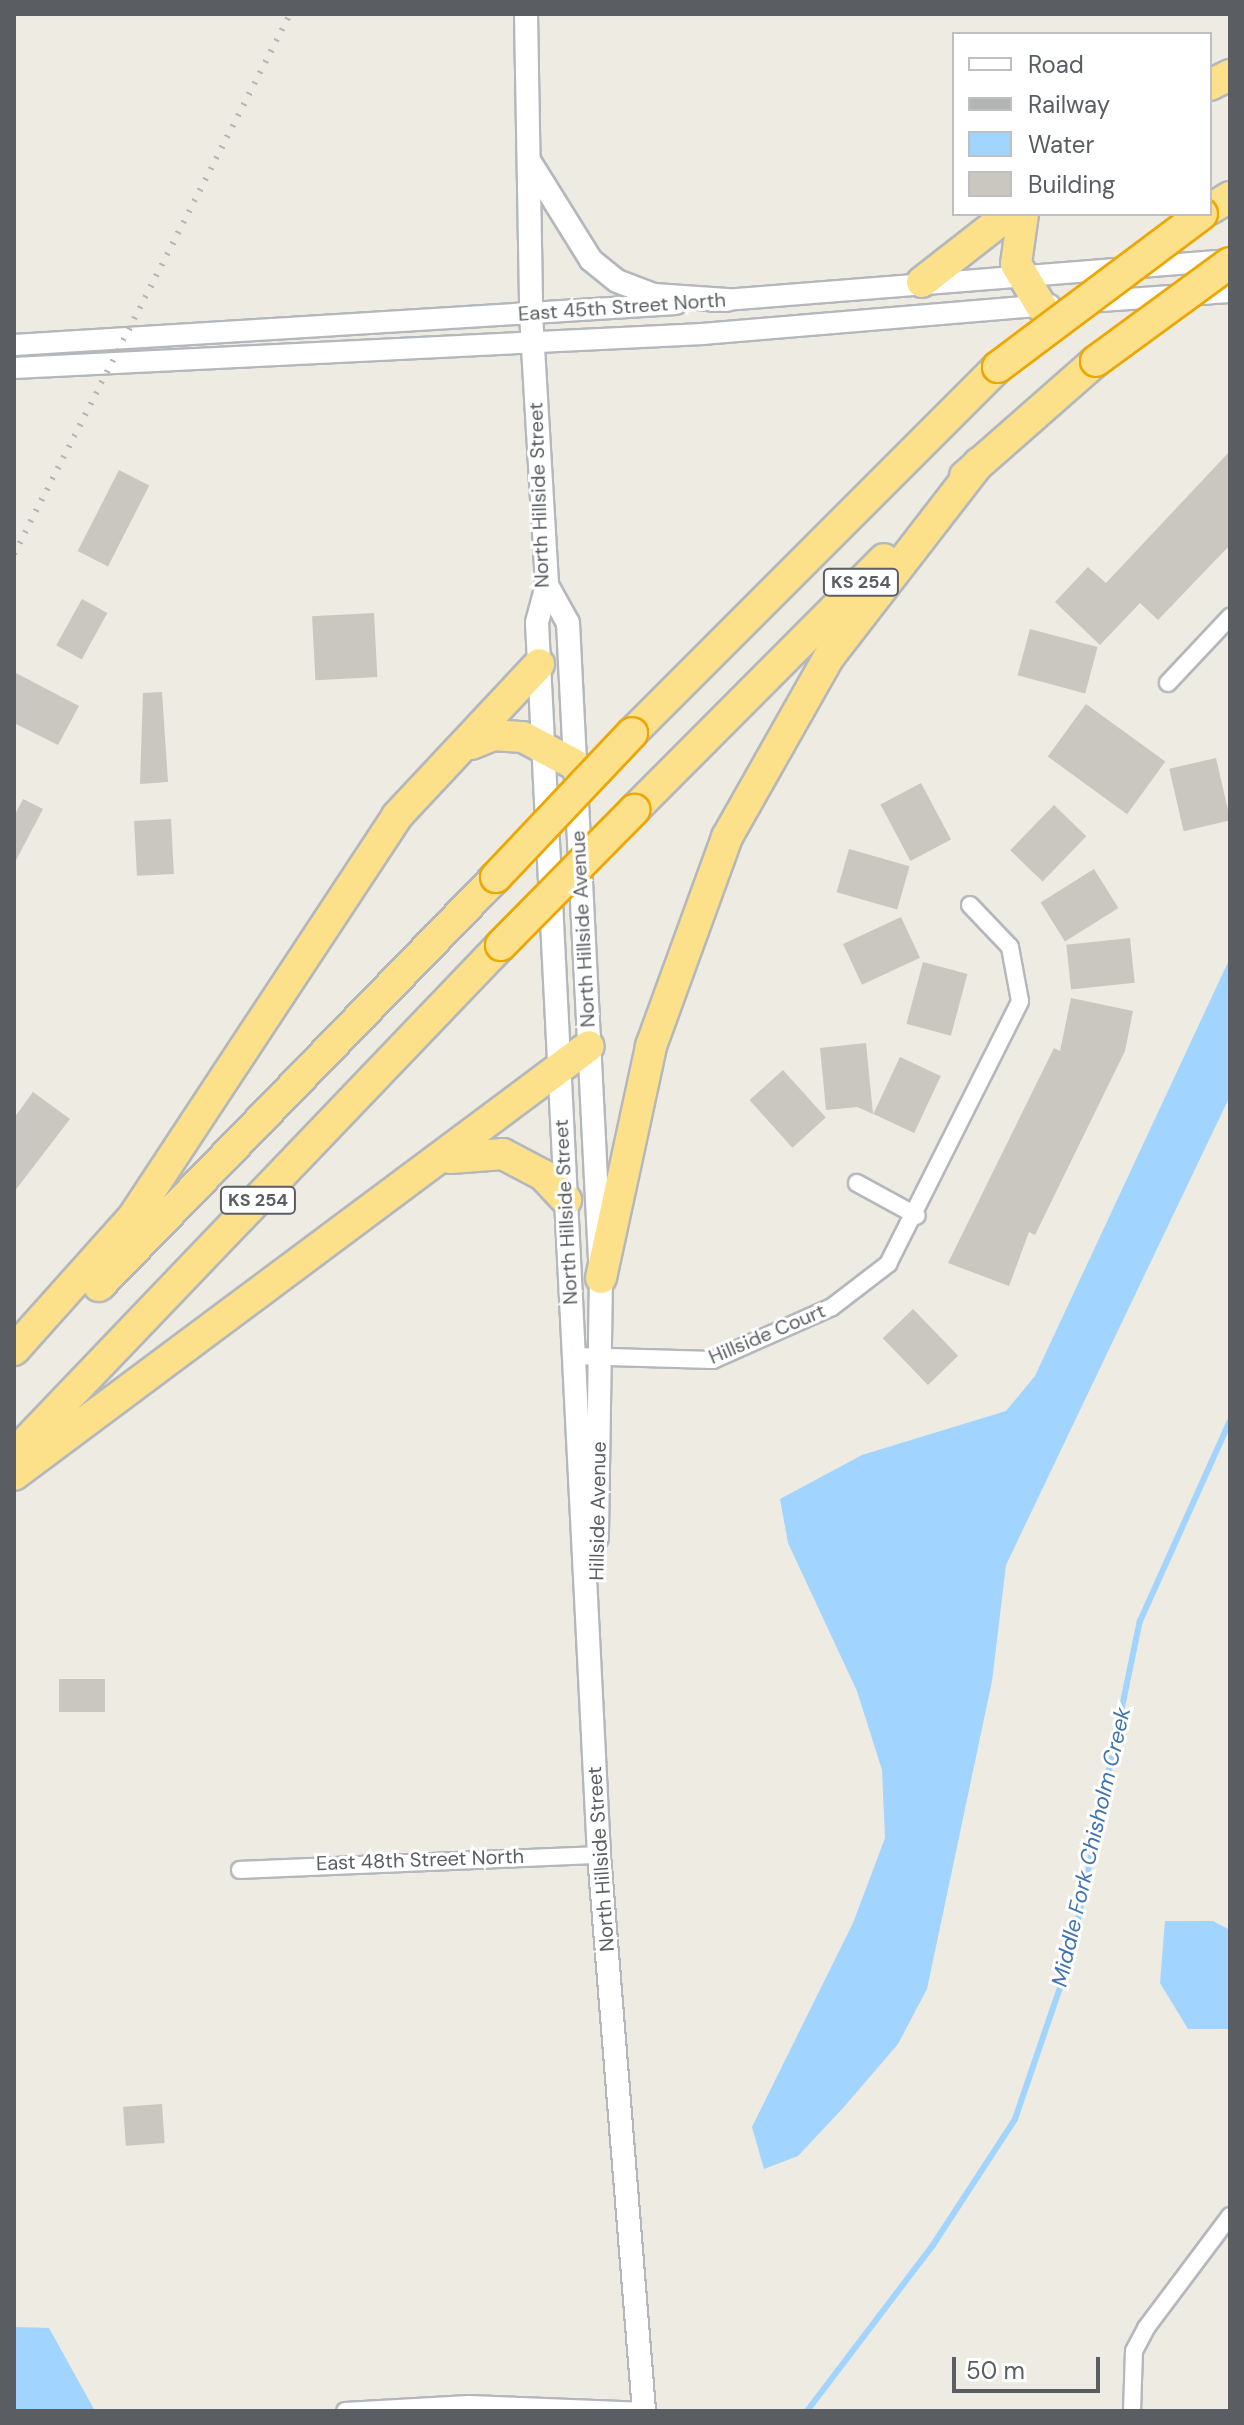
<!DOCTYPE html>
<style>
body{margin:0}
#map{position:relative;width:1244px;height:2425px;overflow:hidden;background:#edebe2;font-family:"DM Sans",sans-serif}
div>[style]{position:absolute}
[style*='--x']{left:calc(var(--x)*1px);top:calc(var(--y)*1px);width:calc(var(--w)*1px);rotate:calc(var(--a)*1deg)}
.water>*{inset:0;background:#a1d4fe}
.stream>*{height:6px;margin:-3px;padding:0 3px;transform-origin:3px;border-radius:3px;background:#a1d4fe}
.building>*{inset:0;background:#cac7c1;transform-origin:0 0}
.roads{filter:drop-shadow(2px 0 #b4b8bc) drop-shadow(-2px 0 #b4b8bc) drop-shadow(0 2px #b4b8bc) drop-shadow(0 -2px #b4b8bc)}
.minor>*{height:16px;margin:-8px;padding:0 8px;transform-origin:8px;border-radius:8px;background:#fff}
.tertiary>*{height:20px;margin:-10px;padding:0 10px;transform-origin:10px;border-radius:10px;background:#fff}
.secondary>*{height:22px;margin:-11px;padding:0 11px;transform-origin:11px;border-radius:11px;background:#fff}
.motorway>*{height:30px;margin:-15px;padding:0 15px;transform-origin:15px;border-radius:15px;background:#fce18a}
.rail>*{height:6px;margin-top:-3px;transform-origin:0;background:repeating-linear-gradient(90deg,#b3b4b4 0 2px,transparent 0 12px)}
.bridges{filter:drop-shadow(2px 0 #eca703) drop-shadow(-2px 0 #eca703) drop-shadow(0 2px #eca703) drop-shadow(0 -2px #eca703)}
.motorway-bridge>*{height:30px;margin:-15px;padding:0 15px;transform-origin:15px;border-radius:15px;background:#fce18a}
span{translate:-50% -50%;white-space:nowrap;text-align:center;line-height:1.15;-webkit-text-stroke:6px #fff;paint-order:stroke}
.shield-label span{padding:2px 6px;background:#fff;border:2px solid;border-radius:6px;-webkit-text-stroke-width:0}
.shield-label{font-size:18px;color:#5a5e62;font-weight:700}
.street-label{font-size:20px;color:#5a5e62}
.water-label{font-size:22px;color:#3f74af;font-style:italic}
.frame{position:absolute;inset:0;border:16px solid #5a5e62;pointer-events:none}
.legend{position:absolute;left:952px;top:32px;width:260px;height:184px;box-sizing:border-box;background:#fff;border:2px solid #bdbfc0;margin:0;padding:10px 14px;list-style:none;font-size:24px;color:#5a5e62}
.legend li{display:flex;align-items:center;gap:16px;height:40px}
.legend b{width:40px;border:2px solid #bdbfc0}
.scale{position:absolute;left:952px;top:2357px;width:148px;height:36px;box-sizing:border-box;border:4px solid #5a5e62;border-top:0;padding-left:10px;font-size:24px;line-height:28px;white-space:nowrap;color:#5a5e62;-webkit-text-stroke:6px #fff;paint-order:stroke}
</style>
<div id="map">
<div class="water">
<i style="clip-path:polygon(1230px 958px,1230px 1096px,1006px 1565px,992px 1681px,927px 1989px,898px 2044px,843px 2108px,798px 2156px,764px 2169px,752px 2127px,853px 1923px,885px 1838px,882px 1770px,857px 1691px,788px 1543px,780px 1499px,862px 1455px,1006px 1411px,1035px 1376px)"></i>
<i style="clip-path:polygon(1165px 1921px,1213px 1921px,1230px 1930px,1230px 2029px,1188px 2029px,1160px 1983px)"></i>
<i style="clip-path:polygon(14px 2327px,49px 2328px,95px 2411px,14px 2411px)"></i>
</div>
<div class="stream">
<i style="--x:807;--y:2411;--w:208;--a:-52.8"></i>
<i style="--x:933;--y:2245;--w:150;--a:-56.9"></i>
<i style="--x:1015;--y:2119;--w:170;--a:-71.1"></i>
<i style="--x:1070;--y:1958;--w:344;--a:-78.3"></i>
<i style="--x:1140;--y:1621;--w:219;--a:-65.8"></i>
</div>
<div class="building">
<i style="clip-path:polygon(1230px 451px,1230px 545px,1158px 620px,1140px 603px,1100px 645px,1055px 602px,1088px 567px,1106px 583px)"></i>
<i style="left:119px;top:470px;width:34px;height:91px;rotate:27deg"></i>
<i style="left:82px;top:599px;width:29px;height:53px;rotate:29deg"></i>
<i style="left:374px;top:613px;width:64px;height:62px;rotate:87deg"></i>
<i style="left:1030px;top:629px;width:70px;height:48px;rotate:15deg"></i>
<i style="clip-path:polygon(14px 672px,79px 706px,58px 745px,14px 723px)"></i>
<i style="clip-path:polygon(162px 692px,168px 782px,140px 784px,143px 693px)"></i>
<i style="left:1086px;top:704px;width:98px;height:65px;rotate:36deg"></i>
<i style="left:1216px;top:758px;width:64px;height:48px;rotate:77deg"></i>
<i style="left:921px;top:783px;width:64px;height:46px;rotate:62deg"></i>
<i style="clip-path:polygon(23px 799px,43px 809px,14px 864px,14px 816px)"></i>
<i style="left:1054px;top:805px;width:45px;height:63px;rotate:44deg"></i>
<i style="left:171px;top:819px;width:55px;height:37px;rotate:87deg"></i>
<i style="left:849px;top:849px;width:63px;height:45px;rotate:16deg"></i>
<i style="left:1094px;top:869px;width:46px;height:63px;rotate:58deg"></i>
<i style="left:901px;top:917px;width:45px;height:64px;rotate:65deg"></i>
<i style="left:1130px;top:938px;width:45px;height:64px;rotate:84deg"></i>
<i style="left:923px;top:962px;width:46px;height:64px;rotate:15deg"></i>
<i style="clip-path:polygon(1071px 998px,1133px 1011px,1125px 1051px,1035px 1235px,1029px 1232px,1009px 1286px,948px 1263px,1054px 1048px,1060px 1051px)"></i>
<i style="clip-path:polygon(866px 1043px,873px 1114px,857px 1107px,826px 1110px,820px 1048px)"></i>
<i style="left:900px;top:1057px;width:45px;height:63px;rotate:25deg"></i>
<i style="left:783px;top:1070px;width:64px;height:45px;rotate:48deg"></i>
<i style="clip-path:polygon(33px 1092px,70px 1119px,14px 1192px,14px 1118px)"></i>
<i style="left:913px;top:1309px;width:65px;height:42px;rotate:46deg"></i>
<i style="left:59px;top:1679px;width:46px;height:33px"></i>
<i style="left:162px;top:2104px;width:39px;height:39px;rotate:86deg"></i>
</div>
<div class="roads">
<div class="minor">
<i style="--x:1168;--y:683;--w:91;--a:-46.8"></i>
<i style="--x:857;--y:1183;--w:68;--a:28.8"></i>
<i style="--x:574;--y:1356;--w:139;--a:1.6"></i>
<i style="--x:713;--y:1360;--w:130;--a:-24"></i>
<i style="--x:832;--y:1307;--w:71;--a:-37.5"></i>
<i style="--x:888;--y:1264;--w:294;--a:-63.3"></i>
<i style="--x:1020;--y:1001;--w:55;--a:-100.5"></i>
<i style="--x:1010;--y:947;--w:58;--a:-133.6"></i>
<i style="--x:240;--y:1870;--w:359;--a:-2.4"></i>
<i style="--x:345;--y:2411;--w:124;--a:-3.2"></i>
<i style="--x:469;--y:2404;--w:171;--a:2.3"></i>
<i style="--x:1132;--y:2411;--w:60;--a:-88.1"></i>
<i style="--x:1134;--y:2351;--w:26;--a:-62"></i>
<i style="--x:1146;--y:2328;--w:140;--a:-53.1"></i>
</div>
<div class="tertiary">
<i style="--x:712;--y:301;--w:520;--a:-4.53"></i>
<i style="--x:1086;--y:302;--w:144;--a:-4"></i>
<i style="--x:14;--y:345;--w:663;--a:-3.54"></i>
<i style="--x:14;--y:368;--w:690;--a:-2.83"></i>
<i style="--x:703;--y:334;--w:348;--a:-4.8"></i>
</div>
<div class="secondary">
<i style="--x:526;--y:14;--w:300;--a:89"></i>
<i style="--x:531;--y:314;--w:271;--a:86.6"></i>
<i style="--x:547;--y:585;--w:39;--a:105"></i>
<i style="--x:537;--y:623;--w:1234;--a:87.12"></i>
<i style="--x:599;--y:1855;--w:558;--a:85.37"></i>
<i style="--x:530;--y:162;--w:115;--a:58.1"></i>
<i style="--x:591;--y:260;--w:33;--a:39"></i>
<i style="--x:617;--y:281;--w:40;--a:21"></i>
<i style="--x:654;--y:295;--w:73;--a:3.9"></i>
<i style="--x:547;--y:585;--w:43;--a:61.1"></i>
<i style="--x:568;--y:623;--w:656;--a:87.12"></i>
<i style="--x:601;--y:1278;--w:260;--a:90.9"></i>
</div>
<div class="motorway">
<i style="--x:1210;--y:85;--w:22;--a:-27"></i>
<i style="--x:1210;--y:209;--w:23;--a:-31"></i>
<i style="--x:1023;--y:214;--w:50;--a:98"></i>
<i style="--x:1016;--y:264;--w:49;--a:59.2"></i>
<i style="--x:922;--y:282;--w:110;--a:-38"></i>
<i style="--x:965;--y:476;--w:174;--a:-41.3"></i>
<i style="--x:632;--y:733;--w:518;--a:-45"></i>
<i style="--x:471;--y:744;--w:24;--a:-22"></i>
<i style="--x:493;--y:735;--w:30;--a:4"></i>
<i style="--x:523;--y:737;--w:58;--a:27.9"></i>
<i style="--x:634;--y:810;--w:354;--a:-45.1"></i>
<i style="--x:451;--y:1158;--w:52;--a:-4.4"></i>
<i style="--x:503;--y:1154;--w:45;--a:27.7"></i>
<i style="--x:543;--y:1175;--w:34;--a:47"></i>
<i style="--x:601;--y:1278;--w:237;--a:-77.8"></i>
<i style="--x:651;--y:1046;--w:222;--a:-70"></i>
<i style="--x:727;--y:837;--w:207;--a:-60.5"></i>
<i style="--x:829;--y:657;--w:245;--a:-52.3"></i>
<i style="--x:99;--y:1286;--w:570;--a:-45.85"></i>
<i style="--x:14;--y:1350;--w:178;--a:-48.2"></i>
<i style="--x:133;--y:1217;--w:480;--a:-56.6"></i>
<i style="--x:397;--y:816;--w:208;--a:-46.9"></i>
<i style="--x:14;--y:1454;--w:704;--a:-46.27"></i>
<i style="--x:14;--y:1475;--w:717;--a:-36.73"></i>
</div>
</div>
<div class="rail">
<i style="--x:14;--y:554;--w:606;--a:-62.93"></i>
</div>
<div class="bridges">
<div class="motorway-bridge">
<i style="--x:1096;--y:361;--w:166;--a:-36.2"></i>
<i style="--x:998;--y:367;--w:255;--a:-36.9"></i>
<i style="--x:496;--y:877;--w:198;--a:-46.6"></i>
<i style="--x:501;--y:945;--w:190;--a:-45.4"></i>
</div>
</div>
<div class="shield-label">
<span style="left:861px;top:582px">KS 254</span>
<span style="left:258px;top:1200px">KS 254</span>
</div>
<div class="street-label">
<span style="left:622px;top:307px;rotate:-4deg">East 45th Street North</span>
<span style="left:539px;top:495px;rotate:-92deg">North Hillside Street</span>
<span style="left:583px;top:929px;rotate:-93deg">North Hillside Avenue</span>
<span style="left:566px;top:1212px;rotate:-93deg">North Hillside Street</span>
<span style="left:767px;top:1334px;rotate:-23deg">Hillside Court</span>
<span style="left:598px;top:1511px;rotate:-89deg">Hillside Avenue</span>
<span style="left:601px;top:1859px;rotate:-94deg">North Hillside Street</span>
<span style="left:420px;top:1860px;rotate:-2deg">East 48th Street North</span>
</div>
<div class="water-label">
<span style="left:1091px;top:1847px;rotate:-77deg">Middle Fork Chisholm Creek</span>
</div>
<div class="frame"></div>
<ul class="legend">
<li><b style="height:10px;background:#fff"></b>Road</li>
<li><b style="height:10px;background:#b3b4b4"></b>Railway</li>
<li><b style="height:22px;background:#a1d4fe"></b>Water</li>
<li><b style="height:22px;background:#cac7c1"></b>Building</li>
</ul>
<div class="scale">50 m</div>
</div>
